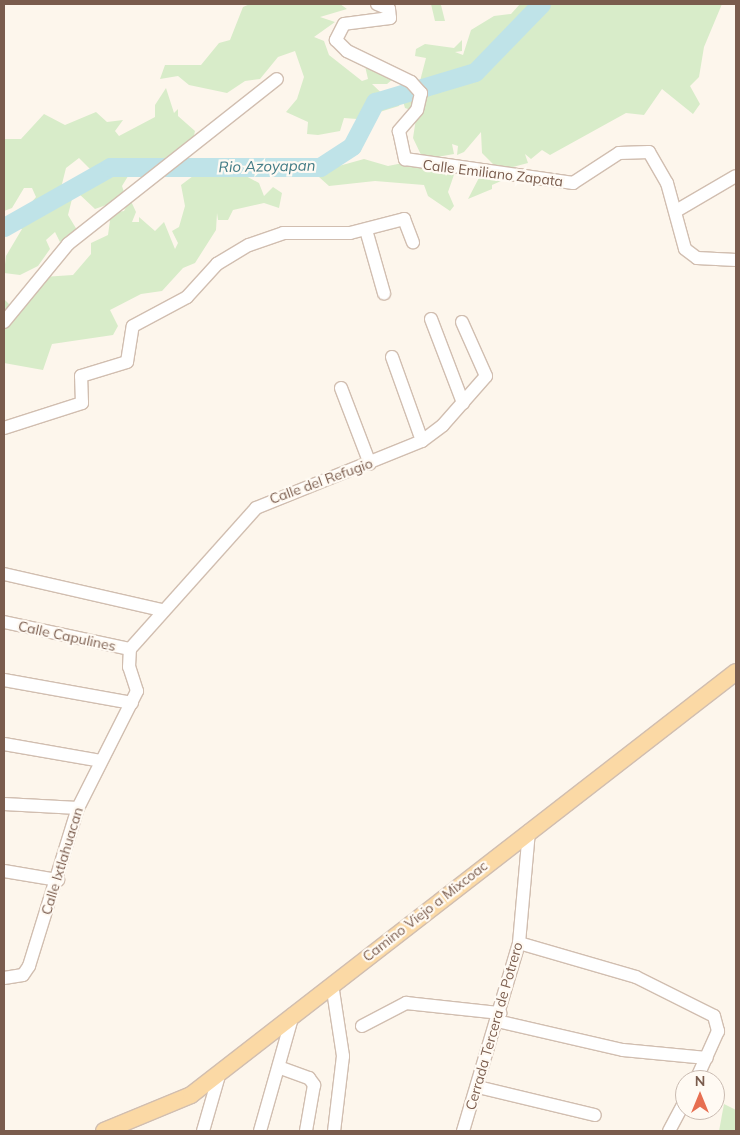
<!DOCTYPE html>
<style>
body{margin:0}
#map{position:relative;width:740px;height:1135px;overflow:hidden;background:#fdf6ec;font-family:Mulish,sans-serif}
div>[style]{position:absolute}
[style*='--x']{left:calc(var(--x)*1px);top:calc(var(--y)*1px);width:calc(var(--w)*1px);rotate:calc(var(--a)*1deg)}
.green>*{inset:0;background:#d8ecc9}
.river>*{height:19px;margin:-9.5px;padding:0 9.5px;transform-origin:9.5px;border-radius:9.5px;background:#bfe3e8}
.roads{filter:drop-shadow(1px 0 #d1beb0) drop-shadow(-1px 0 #d1beb0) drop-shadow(0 1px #d1beb0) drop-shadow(0 -1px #d1beb0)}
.minor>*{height:12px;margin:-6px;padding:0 6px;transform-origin:6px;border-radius:6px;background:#fff}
.major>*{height:16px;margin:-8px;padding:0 8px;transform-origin:8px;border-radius:8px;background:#fbd9a5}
span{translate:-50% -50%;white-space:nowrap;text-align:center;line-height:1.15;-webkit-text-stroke:4.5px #fffaf3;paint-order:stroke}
.street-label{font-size:14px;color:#7a5c4d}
.water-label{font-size:15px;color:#437c86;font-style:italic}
.frame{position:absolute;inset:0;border:5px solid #7a5c4d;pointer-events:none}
.north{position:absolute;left:675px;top:1070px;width:50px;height:50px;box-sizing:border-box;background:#fffaf3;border:1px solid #cabbb1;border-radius:50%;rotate:0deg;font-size:14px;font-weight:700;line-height:20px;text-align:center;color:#7a5c4d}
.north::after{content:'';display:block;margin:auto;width:18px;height:22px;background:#e76f51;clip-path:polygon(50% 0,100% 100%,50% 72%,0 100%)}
</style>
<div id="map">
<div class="green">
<i style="clip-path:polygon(250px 4px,340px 4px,347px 9px,320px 17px,335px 22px,314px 37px,324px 41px,329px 55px,362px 81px,368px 79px,365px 66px,371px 58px,383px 61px,393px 79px,387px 84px,372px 84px,391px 102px,395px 90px,414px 87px,420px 81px,426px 58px,415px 56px,416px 49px,425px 44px,454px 48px,462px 40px,462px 51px,455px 52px,463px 55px,471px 30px,494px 16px,511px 14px,520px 4px,722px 4px,704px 47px,699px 77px,690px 86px,700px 104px,693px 114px,662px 89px,644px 115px,626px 113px,550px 155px,542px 150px,531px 159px,525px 154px,528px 163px,501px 170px,501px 181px,492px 185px,492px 189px,468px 199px,483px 170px,496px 167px,482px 153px,481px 132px,464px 152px,457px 155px,458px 146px,452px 144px,454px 154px,437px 157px,446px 176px,453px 166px,456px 169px,448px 192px,454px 206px,450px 211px,428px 196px,424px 185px,375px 181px,329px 186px,319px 177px,328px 169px,364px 159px,388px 166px,423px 159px,413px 138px,417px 112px,405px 108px,402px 98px,399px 106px,357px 119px,344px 118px,340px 131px,318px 135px,307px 134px,308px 122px,286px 112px,297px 99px,304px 77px,295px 51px,278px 57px,260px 79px,245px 81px,227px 93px,189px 85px,178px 76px,160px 79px,165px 65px,201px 65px,219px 43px,230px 40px,243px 7px)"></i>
<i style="clip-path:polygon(431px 4px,460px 4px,441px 5px,445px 21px,435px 21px)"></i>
<i style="clip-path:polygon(166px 88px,174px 113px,178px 109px,178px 116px,195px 131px,190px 154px,154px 169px,133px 168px,122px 186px,126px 198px,95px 209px,77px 192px,95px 174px,79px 158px,66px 168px,61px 188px,72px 199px,68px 215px,77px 230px,73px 238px,60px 242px,55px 232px,46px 240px,50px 249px,38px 266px,20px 275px,4px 273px,6px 256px,22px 229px,12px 225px,36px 197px,32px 188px,24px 188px,12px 208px,4px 211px,4px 139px,21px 139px,44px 114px,65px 125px,96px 112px,107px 122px,123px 120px,115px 131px,119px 136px,155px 117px,155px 105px)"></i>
<i style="clip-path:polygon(233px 169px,259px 183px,264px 196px,273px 187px,282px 193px,279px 208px,264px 203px,233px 210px,228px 220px,218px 220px,217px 213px,216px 230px,195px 263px,183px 268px,162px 291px,141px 294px,110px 310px,118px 326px,113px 335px,52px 344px,43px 370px,4px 363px,4px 299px,11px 306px,43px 277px,73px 275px,91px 254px,91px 243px,108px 235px,111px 213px,124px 211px,130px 199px,136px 212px,132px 222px,139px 222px,139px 217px,155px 231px,164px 222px,175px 249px,178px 243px,172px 231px,179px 227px,185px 206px,181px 185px,193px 176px)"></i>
<i style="clip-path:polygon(724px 1104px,736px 1110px,736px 1131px,719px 1131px)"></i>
</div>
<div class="river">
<i style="--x:4;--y:227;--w:122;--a:-29.5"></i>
<i style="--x:110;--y:167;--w:210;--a:0"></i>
<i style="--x:320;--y:167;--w:38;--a:-33"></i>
<i style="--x:352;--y:146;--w:50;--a:-62.4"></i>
<i style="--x:375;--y:102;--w:104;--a:-16.7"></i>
<i style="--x:475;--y:72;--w:95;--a:-45.9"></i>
</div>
<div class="roads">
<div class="minor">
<i style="--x:377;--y:4;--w:13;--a:23"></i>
<i style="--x:389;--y:9;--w:9;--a:84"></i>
<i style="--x:390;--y:18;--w:46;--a:172.6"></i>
<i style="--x:344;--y:24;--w:18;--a:117"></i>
<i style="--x:336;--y:40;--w:16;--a:45"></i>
<i style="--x:347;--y:51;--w:71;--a:25.8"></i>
<i style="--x:411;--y:82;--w:15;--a:48"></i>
<i style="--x:421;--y:93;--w:17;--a:103"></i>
<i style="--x:417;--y:110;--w:28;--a:131"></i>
<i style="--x:399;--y:131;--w:29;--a:78"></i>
<i style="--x:405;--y:159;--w:170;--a:8.1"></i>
<i style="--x:573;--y:183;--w:55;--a:-33.1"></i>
<i style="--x:619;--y:153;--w:30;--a:-2"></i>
<i style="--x:649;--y:152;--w:36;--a:60"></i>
<i style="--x:667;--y:183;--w:68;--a:74.7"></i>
<i style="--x:685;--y:249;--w:15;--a:37"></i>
<i style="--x:697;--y:258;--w:39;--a:3"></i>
<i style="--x:676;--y:211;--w:69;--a:-30.3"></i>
<i style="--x:366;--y:230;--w:66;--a:74.1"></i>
<i style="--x:431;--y:319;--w:90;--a:69.1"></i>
<i style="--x:4;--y:322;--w:101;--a:-50.6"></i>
<i style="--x:68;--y:244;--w:266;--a:-38.3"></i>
<i style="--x:392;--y:357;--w:89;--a:70.3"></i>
<i style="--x:341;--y:388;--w:81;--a:69.1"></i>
<i style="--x:4;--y:428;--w:82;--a:-17.8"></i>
<i style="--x:82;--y:403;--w:27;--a:-92"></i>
<i style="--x:81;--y:376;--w:48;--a:-16.9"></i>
<i style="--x:127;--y:362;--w:36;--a:-81"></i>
<i style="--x:133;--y:326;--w:61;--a:-28.2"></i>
<i style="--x:187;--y:297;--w:45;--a:-47.7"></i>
<i style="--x:217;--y:264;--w:37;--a:-31"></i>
<i style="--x:249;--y:245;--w:36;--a:-19"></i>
<i style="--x:283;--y:233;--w:67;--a:0"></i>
<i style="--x:350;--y:233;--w:56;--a:-14.5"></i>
<i style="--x:404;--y:219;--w:25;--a:69"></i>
<i style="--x:4;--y:574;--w:161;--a:12.9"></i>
<i style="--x:4;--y:622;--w:129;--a:12.1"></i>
<i style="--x:4;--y:680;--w:130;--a:10.2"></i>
<i style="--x:4;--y:744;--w:98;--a:9.9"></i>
<i style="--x:4;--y:804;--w:74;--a:3.1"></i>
<i style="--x:4;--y:871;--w:55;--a:9.5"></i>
<i style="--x:519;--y:943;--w:122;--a:16.2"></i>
<i style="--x:636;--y:977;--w:87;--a:26.6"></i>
<i style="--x:714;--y:1016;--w:16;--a:75"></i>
<i style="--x:718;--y:1031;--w:54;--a:114.2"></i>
<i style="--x:4;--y:978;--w:19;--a:-9"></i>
<i style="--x:23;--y:975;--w:11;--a:-56"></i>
<i style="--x:29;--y:966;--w:165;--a:-72.8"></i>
<i style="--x:78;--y:808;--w:131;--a:-63.2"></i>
<i style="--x:137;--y:691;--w:25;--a:-108"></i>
<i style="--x:129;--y:667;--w:18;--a:-87"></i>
<i style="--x:130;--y:649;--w:189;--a:-48.2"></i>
<i style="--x:256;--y:508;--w:179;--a:-22"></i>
<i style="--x:422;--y:441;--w:26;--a:-37"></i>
<i style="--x:443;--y:425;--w:65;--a:-48.7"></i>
<i style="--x:486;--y:376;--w:59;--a:-114"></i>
<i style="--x:332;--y:984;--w:73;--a:81.3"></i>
<i style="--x:343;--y:1056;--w:76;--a:96.8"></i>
<i style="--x:497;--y:1021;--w:129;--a:13"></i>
<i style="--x:623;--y:1050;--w:84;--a:5.4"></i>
<i style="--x:362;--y:1026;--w:50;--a:-27.6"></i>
<i style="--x:406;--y:1003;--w:95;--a:6.1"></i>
<i style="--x:281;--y:1068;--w:30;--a:20"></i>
<i style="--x:309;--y:1078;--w:9;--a:54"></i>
<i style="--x:314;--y:1085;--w:47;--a:99.9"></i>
<i style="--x:478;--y:1087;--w:120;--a:13.5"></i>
<i style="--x:203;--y:1131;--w:61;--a:-73.9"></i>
<i style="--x:260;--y:1131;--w:122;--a:-74.2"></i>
<i style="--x:463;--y:1131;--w:196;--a:-73.4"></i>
<i style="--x:519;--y:943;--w:113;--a:-84.9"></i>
<i style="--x:669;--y:1131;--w:34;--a:-62"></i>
</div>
<div class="major">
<i style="--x:104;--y:1131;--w:94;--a:-22.5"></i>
<i style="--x:191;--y:1095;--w:690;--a:-37.82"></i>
</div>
</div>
<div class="street-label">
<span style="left:493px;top:173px;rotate:7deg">Calle Emiliano Zapata</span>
<span style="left:321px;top:481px;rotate:-20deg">Calle del Refugio</span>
<span style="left:67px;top:636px;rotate:12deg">Calle Capulines</span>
<span style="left:62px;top:861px;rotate:-73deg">Calle Ixtlahuacan</span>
<span style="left:425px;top:911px;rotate:-38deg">Camino Viejo a Mixcoac</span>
<span style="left:494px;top:1026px;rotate:-74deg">Cerrada Tercera de Potrero</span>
</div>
<div class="water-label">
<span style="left:267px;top:166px;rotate:-1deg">Rio Azoyapan</span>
</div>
<div class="frame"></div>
<div class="north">N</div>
</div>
